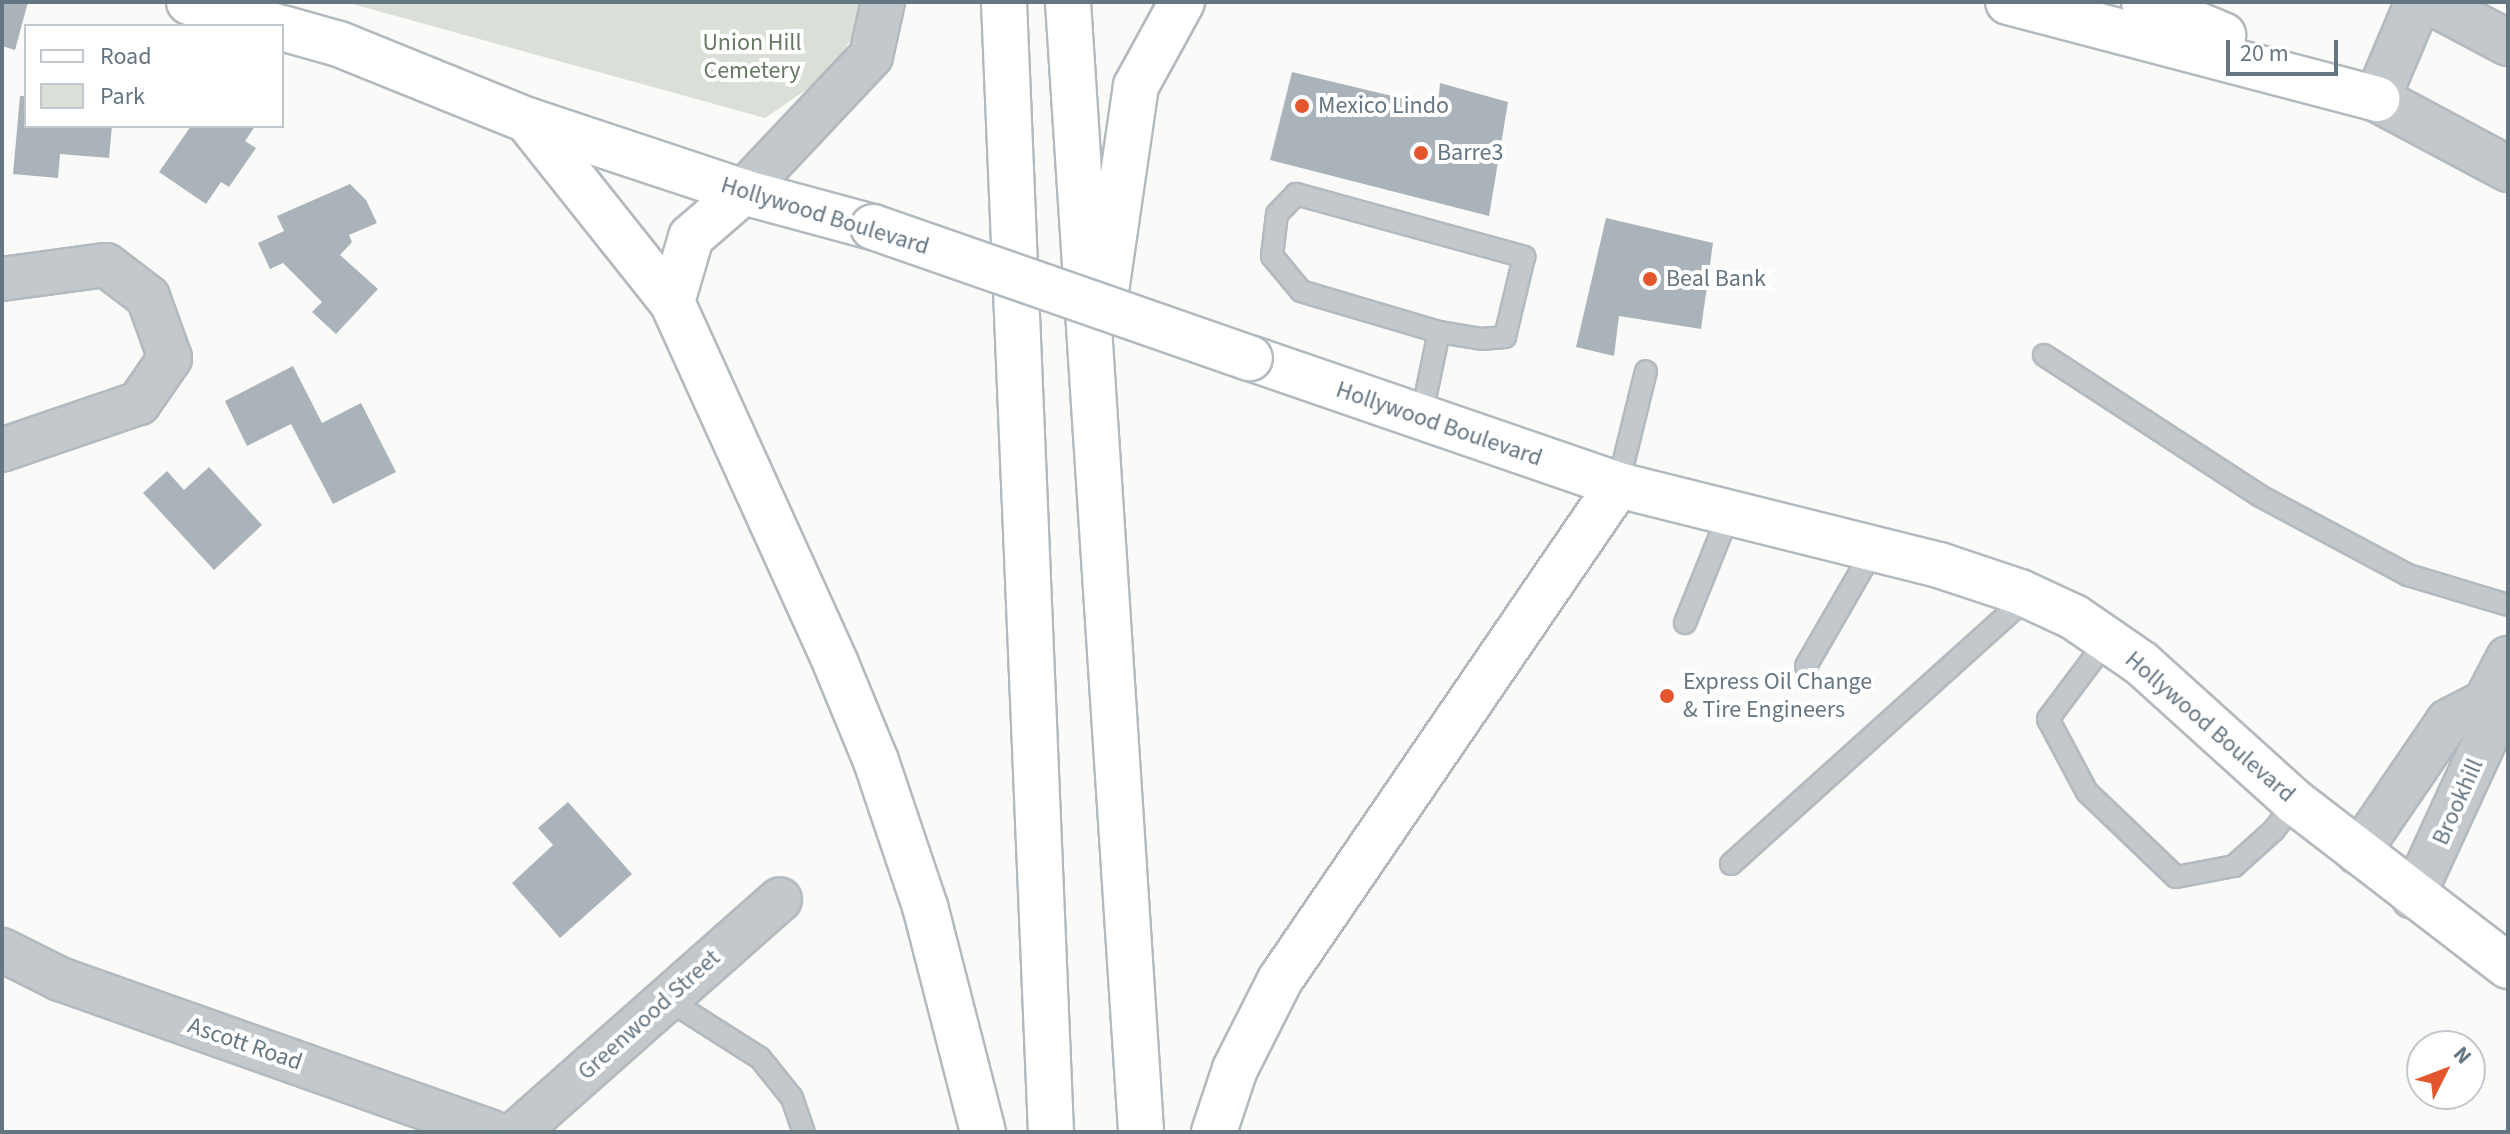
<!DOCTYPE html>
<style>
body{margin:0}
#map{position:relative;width:2510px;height:1134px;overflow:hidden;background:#fafaf8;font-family:"Source Sans 3",sans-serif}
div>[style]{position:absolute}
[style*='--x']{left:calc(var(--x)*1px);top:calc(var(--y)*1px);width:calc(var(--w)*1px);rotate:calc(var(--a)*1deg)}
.green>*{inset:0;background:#dadfd7}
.building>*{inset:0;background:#aab3b9}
.roads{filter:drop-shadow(2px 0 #b3babf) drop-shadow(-2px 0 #b3babf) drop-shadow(0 2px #b3babf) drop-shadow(0 -2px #b3babf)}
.service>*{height:20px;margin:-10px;padding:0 10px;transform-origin:10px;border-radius:10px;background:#c3c8cc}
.minor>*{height:42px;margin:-21px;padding:0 21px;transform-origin:21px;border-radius:21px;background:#c3c8cc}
.tertiary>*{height:44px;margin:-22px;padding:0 22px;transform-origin:22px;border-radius:22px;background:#c3c8cc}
.secondary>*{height:44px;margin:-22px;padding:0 22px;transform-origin:22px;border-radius:22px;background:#fff}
.trunk>*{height:44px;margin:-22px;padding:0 22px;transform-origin:22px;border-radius:22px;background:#fff}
.bridges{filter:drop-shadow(2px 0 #b3babf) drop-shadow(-2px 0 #b3babf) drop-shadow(0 2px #b3babf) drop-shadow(0 -2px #b3babf)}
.secondary-bridge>*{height:44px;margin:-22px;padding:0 22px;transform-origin:22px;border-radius:22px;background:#fff}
.dots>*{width:22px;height:22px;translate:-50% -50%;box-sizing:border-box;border:4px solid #fff;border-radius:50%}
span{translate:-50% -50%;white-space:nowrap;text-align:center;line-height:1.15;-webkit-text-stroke:8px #fff;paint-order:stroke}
.park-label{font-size:24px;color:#687a64}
.poi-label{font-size:24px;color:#657683}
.left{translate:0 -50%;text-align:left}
.street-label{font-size:24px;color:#657683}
.frame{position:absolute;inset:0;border:4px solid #657683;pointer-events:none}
.legend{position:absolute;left:24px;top:24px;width:260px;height:104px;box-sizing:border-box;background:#fff;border:2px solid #c1c8cd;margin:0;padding:10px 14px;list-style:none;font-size:24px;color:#657683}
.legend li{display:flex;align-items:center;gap:16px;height:40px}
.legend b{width:40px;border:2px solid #c1c8cd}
.north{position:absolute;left:2406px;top:1030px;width:80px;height:80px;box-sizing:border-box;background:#fff;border:2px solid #c1c8cd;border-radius:50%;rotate:48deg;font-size:22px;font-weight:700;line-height:32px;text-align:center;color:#657683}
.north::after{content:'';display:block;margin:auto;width:28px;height:36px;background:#e4572e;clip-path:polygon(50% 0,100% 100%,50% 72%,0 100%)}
.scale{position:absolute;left:2226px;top:40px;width:112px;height:36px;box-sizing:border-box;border:4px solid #657683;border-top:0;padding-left:10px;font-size:24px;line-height:28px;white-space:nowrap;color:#657683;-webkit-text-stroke:6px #fff;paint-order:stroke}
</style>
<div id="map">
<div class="green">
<i style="clip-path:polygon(345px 2px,864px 2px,859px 27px,829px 74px,765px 118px)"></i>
</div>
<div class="building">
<i style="clip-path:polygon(2px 2px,28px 2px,15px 50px,2px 46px)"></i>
<i style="clip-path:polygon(1292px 72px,1438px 107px,1440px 83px,1508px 102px,1489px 216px,1270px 160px)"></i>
<i style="clip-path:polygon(20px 96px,26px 96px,26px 126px,112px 126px,109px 158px,60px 154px,58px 178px,13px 174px)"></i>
<i style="clip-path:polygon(191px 126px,255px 126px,245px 141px,256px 148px,229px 187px,221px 182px,206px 204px,159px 172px)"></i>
<i style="clip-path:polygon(350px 184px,366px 200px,377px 223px,349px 235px,352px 242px,340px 255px,378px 289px,336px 334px,312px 312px,322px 302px,283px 263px,270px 269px,258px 243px,284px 231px,277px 216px)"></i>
<i style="clip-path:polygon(1606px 218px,1713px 243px,1701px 329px,1619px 316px,1614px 356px,1576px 347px)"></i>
<i style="clip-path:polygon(293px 366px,322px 423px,361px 403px,396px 472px,333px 504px,291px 424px,247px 446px,225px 401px)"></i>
<i style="clip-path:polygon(209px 467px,262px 525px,214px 570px,143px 493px,167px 471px,184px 490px)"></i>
<i style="clip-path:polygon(568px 802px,632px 874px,560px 938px,512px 883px,553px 845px,538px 828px)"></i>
</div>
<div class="roads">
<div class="service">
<i style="--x:2044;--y:355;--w:258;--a:33.1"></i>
<i style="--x:2260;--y:496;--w:168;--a:28.1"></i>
<i style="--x:2408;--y:575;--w:104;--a:16.7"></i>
<i style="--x:1421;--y:418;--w:88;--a:-78.2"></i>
<i style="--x:1439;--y:332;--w:144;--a:-163.5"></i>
<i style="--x:1301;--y:291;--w:45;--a:-129.6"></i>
<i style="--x:1272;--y:256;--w:42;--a:-83.2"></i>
<i style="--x:1277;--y:214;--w:28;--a:-46"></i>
<i style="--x:1296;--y:194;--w:237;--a:15.4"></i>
<i style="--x:1524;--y:257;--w:82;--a:103.4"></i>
<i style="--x:1505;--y:337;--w:23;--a:175"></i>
<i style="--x:1482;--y:339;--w:44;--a:-170.8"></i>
<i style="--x:1618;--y:485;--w:117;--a:-76.2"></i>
<i style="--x:1685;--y:623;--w:115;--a:-68.1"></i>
<i style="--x:2108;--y:639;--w:100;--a:126.9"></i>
<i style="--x:2048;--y:719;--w:83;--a:61.9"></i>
<i style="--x:2087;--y:792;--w:123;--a:43.7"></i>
<i style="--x:2176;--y:877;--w:59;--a:-10.7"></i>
<i style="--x:2234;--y:866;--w:54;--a:-42"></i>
<i style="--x:2274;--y:830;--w:35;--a:-53"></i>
<i style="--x:1806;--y:666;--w:136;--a:-60"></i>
<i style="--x:1731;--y:864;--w:401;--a:-42"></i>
<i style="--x:667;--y:999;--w:110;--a:32.4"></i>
<i style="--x:760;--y:1058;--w:51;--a:51.3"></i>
<i style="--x:792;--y:1098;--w:36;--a:71"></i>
</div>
<div class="minor">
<i style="--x:743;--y:192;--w:187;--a:-46.7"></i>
<i style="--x:871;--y:56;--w:55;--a:-77.5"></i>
<i style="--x:2;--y:279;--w:105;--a:-7.7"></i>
<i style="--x:106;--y:265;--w:53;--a:37.3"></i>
<i style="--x:148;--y:297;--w:65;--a:70.2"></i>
<i style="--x:170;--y:358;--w:55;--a:124.6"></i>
<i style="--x:139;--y:403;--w:145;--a:161.1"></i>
<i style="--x:2358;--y:853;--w:160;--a:-55.7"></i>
<i style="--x:2448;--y:721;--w:42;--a:-27.2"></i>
<i style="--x:2413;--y:897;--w:177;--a:-65.3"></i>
<i style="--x:2487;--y:736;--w:34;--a:-93"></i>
<i style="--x:2485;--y:702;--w:50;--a:-62.4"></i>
<i style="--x:2;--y:950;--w:65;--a:26.6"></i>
<i style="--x:60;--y:979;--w:457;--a:19.5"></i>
<i style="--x:517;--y:1132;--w:351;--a:-41.5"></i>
</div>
<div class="tertiary">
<i style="--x:2418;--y:2;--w:105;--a:112.9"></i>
<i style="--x:2377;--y:99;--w:149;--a:28.1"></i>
<i style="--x:2431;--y:2;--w:87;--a:28"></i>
</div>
<div class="secondary">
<i style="--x:189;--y:2;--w:89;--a:15.6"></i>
<i style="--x:282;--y:28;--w:59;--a:15.7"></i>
<i style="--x:339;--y:44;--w:203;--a:22"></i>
<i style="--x:527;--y:120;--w:228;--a:18.4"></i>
<i style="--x:743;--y:192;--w:135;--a:15.1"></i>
<i style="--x:1250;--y:358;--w:389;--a:19"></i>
<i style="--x:1618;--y:485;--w:331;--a:14"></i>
<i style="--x:1939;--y:565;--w:85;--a:18.4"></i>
<i style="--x:2020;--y:592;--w:60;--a:24.8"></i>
<i style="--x:2074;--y:617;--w:81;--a:34.5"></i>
<i style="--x:2141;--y:663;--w:207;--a:42.1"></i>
<i style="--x:2295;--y:802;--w:269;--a:37.6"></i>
</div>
<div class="trunk">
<i style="--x:1004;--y:2;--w:1131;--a:87.62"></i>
<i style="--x:1068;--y:2;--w:1132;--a:86.3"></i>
<i style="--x:2008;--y:2;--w:382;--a:14.7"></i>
<i style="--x:2144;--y:2;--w:86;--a:22.7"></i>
<i style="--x:527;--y:120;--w:233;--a:51.5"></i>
<i style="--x:672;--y:302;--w:397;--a:65.6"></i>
<i style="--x:836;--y:664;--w:105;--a:67.6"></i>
<i style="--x:876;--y:761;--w:157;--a:71.4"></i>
<i style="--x:926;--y:910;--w:229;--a:75.6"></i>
<i style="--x:1105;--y:298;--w:214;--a:-81.7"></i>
<i style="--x:1136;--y:86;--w:96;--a:-61.3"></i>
<i style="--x:672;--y:302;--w:68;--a:-73.7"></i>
<i style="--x:691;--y:237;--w:69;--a:-40.9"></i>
<i style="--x:1214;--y:1132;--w:66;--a:-71.6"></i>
<i style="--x:1235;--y:1069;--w:100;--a:-63.2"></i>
<i style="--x:1280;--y:980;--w:599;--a:-55.67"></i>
</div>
</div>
<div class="bridges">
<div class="secondary-bridge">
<i style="--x:873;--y:227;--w:399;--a:19.2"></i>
</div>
</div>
<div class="dots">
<i style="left:1302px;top:106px;background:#e4572e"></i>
<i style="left:1421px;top:153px;background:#e4572e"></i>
<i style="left:1650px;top:279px;background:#e4572e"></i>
<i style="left:1667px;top:696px;background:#e4572e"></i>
</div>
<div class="park-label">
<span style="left:752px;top:57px">Union Hill<br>Cemetery</span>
</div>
<div class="poi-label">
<span class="left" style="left:1318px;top:106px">Mexico Lindo</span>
<span class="left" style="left:1437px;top:153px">Barre3</span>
<span class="left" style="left:1666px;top:279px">Beal Bank</span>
<span class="left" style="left:1683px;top:696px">Express Oil Change<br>&amp; Tire Engineers</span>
</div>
<div class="street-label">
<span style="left:825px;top:216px;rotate:17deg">Hollywood Boulevard</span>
<span style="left:1439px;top:424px;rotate:19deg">Hollywood Boulevard</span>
<span style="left:2210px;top:727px;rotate:41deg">Hollywood Boulevard</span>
<span style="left:2458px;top:802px;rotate:-66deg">Brookhill</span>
<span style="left:649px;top:1015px;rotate:-42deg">Greenwood Street</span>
<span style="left:245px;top:1044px;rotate:19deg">Ascott Road</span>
</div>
<div class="frame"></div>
<ul class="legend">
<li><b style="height:10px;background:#fff"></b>Road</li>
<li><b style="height:22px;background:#dadfd7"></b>Park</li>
</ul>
<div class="north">N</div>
<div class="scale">20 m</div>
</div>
